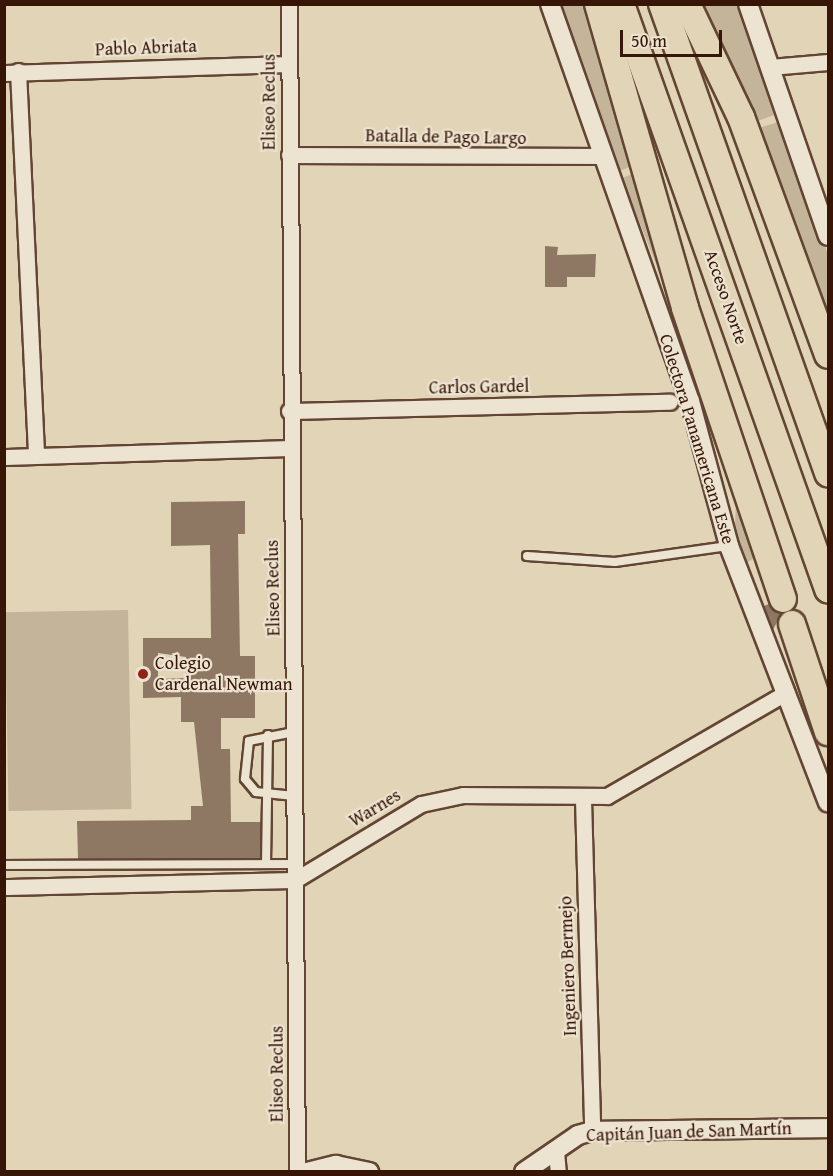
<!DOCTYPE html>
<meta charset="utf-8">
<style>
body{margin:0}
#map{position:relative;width:833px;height:1176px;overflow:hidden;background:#e1d4b7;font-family:"Gentium Book Plus",serif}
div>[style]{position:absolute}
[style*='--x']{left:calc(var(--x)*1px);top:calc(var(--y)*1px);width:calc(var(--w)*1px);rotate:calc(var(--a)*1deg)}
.green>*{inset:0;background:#c4b499;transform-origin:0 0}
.building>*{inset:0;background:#8f7863}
.roads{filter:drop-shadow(2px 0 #624533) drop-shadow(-2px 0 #624533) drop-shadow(0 2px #624533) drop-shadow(0 -2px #624533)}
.service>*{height:8px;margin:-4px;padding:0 4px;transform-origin:4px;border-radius:4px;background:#ece3d0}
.minor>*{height:15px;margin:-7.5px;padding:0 7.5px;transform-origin:7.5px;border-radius:7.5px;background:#ece3d0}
.tertiary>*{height:18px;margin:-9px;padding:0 9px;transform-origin:9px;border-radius:9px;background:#ece3d0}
.motorway>*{height:26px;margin:-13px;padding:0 13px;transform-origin:13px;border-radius:13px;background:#e1d4b7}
.dots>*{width:16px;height:16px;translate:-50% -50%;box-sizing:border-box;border:3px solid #ece3d0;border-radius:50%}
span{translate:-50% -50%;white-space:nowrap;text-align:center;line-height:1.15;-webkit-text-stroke:4.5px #ece3d0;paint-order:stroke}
.street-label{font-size:18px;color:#371507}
.poi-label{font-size:18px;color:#371507}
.left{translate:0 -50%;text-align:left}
.frame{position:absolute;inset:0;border:6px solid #371507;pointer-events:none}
.scale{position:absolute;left:620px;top:30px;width:102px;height:27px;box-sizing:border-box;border:3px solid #371507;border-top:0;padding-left:8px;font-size:18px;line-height:21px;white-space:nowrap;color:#371507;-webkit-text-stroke:4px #ece3d0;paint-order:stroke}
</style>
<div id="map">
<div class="green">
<i style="clip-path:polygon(560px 5px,586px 5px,636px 165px,619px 171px)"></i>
<i style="clip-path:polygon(700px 5px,741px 5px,780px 113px,749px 124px)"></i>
<i style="clip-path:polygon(782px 121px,828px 255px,828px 339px,749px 131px)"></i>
<i style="clip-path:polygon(640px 171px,661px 257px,668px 294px,622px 178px)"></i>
<i style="clip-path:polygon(736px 501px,756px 557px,746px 563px,735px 525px)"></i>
<i style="left:128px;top:610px;width:199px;height:123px;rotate:89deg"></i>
</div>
<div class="building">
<i style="clip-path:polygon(545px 246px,558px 247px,557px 255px,596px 254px,595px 277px,567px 277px,567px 287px,545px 287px)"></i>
<i style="clip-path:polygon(evenodd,245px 501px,245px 534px,238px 534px,240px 656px,255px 656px,255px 718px,221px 718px,221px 749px,230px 749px,231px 822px,261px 822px,260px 858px,78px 859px,77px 821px,191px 820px,191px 806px,203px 806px,194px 722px,181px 722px,181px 697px,143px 698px,143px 638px,211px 638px,210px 545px,171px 546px,171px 502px,245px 501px,158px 653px,186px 657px,186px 678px,158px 679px,158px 653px)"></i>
<i style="clip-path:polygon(769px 604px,781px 614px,773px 630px,764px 606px)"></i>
</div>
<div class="roads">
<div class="service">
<i style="--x:527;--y:556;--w:88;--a:3.9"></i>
<i style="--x:615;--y:562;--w:114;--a:-8.1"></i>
<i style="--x:294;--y:732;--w:46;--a:168.7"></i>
<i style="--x:249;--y:741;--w:38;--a:96"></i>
<i style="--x:245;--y:779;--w:17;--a:50"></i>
<i style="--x:256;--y:792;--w:38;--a:6"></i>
<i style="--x:266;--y:864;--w:129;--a:-89.1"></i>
<i style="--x:4;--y:865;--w:291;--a:-0.2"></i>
</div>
<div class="minor">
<i style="--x:289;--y:4;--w:1168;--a:89.61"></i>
<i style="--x:770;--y:67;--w:58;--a:-4.9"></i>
<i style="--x:18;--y:71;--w:385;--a:87.3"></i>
<i style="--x:4;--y:73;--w:285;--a:-1.8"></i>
<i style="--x:289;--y:155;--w:314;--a:0.2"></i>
<i style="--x:289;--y:411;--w:381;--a:-1.4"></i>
<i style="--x:4;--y:457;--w:286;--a:-1.8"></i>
<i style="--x:583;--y:799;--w:332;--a:88.4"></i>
<i style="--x:4;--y:887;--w:291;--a:-1.4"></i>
<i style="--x:295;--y:880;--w:147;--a:-31.1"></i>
<i style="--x:421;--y:804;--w:43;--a:-12.1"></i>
<i style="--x:463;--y:795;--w:144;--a:0.4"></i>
<i style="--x:607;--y:796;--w:202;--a:-30"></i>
<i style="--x:556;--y:1151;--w:21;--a:85"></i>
</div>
<div class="tertiary">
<i style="--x:550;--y:4;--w:421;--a:70.6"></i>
<i style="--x:690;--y:401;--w:150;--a:74.9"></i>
<i style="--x:729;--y:546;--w:275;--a:68.9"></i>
<i style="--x:748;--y:4;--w:245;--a:71"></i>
<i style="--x:307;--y:1172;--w:30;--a:-14"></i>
<i style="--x:336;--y:1165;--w:34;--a:12"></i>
<i style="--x:524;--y:1172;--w:65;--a:-34.4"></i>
<i style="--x:578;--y:1135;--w:15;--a:-16"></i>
<i style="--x:592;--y:1131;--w:236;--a:-0.7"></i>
</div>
<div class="motorway">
<i style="--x:598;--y:4;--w:316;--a:74"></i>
<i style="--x:685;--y:308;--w:307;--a:71.4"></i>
<i style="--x:621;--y:4;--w:621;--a:70.51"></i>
<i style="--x:662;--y:4;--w:498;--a:70.5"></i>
<i style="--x:687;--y:4;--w:125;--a:64.5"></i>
<i style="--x:741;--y:117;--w:253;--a:69.9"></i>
<i style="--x:792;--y:624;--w:114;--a:71.6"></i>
</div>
</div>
<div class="dots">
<i style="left:143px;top:674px;background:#8f2418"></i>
</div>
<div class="street-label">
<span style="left:146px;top:48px;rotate:-2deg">Pablo Abriata</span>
<span style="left:269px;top:102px;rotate:-90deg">Eliseo Reclus</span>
<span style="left:446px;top:137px;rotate:1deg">Batalla de Pago Largo</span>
<span style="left:726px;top:297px;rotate:71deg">Acceso Norte</span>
<span style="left:479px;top:387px;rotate:-1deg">Carlos Gardel</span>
<span style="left:697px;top:439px;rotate:73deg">Colectora Panamericana Este</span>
<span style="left:273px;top:588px;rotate:-91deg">Eliseo Reclus</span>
<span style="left:375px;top:808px;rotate:-31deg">Warnes</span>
<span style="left:568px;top:966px;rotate:-92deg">Ingeniero Bermejo</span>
<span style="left:277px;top:1074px;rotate:-90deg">Eliseo Reclus</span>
<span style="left:689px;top:1132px;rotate:-2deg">Capitán Juan de San Martín</span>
</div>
<div class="poi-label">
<span class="left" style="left:155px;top:674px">Colegio<br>Cardenal Newman</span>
</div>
<div class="frame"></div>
<div class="scale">50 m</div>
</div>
